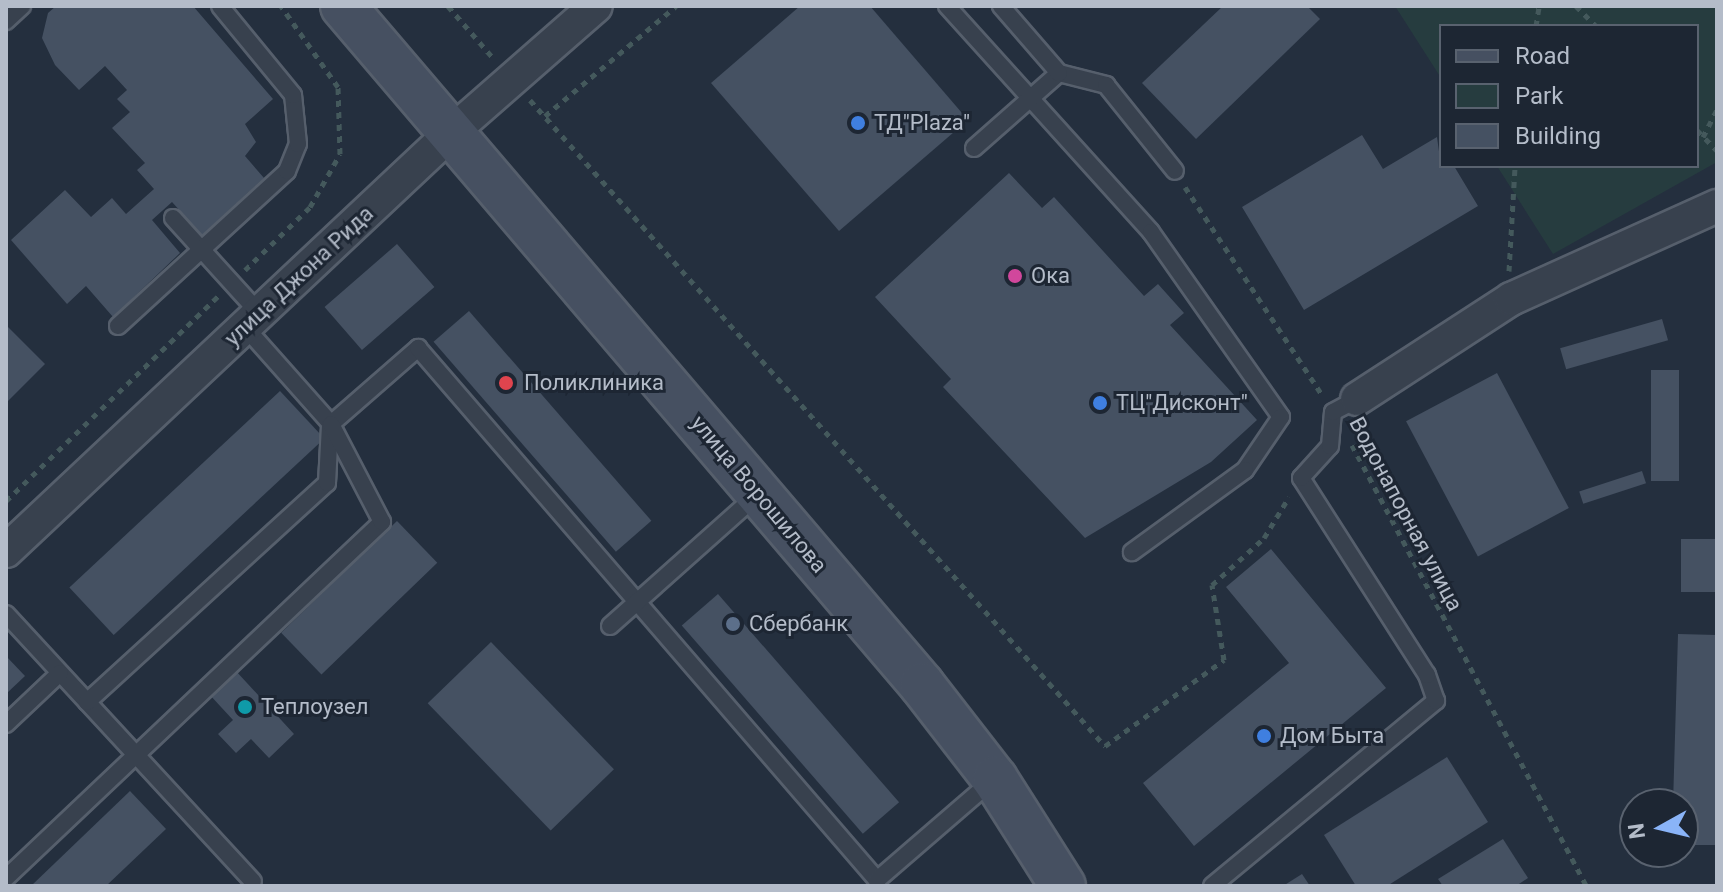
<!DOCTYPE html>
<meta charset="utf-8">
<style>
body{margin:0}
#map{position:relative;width:1723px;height:892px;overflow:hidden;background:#242f3e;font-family:Roboto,sans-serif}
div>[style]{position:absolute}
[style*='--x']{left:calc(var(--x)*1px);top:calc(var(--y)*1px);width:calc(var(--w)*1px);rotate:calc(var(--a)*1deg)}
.green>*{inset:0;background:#263c3f}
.building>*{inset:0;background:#455162;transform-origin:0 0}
.path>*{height:5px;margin-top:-2.5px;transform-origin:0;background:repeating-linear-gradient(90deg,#44595c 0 6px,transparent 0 12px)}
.roads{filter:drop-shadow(2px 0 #565f6c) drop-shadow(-2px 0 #565f6c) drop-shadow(0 2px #565f6c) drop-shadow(0 -2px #565f6c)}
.lane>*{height:16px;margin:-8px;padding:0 8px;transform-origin:8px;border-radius:8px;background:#38414e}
.street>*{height:32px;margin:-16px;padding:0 16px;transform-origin:16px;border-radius:16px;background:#38414e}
.secondary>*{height:44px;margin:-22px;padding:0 22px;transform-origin:22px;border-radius:22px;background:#465061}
.dots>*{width:22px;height:22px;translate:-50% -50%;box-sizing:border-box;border:4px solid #1d2633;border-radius:50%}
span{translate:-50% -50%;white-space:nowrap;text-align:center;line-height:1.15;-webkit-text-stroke:6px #1d2633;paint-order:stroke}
.poi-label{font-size:22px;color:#b4bcc9}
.left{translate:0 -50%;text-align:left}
.street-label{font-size:22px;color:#b4bcc9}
.frame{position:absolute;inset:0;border:8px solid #b4bcc9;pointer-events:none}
.legend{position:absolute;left:1439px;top:24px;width:260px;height:144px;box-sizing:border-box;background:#1d2633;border:2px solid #59626f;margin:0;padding:10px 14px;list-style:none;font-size:24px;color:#b4bcc9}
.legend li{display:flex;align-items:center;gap:16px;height:40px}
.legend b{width:40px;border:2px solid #59626f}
.north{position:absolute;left:1619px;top:788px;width:80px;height:80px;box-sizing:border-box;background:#1d2633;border:2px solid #59626f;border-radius:50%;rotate:262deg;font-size:22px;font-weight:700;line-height:32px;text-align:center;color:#b4bcc9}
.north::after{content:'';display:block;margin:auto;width:28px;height:36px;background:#8ab4f8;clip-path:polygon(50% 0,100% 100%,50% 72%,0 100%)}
</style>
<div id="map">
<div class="green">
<i style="clip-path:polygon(1395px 6px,1717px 6px,1717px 162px,1553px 254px,1497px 166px,1697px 166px,1697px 26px,1441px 26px,1441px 78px)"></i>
</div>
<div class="building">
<i style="clip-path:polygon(56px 6px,193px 6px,273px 99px,245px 124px,256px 142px,245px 156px,264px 178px,202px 235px,172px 202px,152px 220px,180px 253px,113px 317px,86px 286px,67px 304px,11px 240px,65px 190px,91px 217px,112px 198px,126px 214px,154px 189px,137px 170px,145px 163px,112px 128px,130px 112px,117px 99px,127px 90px,105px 66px,79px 90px,55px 65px,42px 38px,48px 13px)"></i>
<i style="clip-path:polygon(800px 6px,870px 6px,968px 120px,839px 231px,711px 83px)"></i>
<i style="clip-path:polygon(1223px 6px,1307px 6px,1320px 19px,1196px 139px,1142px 83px)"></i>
<i style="clip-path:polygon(1362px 135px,1383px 169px,1437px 137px,1441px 166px,1454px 166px,1478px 206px,1304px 310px,1242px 207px)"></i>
<i style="clip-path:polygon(1009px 173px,1042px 208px,1054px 197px,1144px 296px,1158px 284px,1184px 313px,1170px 325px,1257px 420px,1211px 462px,1085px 538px,943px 387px,951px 379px,875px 297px)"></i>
<i style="left:397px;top:244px;width:57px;height:96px;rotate:49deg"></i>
<i style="left:469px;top:311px;width:278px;height:47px;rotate:49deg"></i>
<i style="left:1662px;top:319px;width:22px;height:106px;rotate:74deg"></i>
<i style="clip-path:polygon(6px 325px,45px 364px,6px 403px)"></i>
<i style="left:1651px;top:370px;width:28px;height:111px"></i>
<i style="left:1497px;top:373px;width:153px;height:103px;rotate:62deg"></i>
<i style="left:280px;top:391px;width:65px;height:288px;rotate:47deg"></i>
<i style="left:1642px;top:471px;width:13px;height:66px;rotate:72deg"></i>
<i style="left:397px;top:521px;width:58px;height:161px;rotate:46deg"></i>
<i style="left:1717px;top:539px;width:53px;height:36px;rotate:90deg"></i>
<i style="clip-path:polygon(1271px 549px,1386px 688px,1194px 846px,1143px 783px,1289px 663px,1226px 587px)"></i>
<i style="left:718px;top:594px;width:276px;height:48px;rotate:49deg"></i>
<i style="clip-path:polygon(1678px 634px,1717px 635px,1717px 845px,1683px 845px,1683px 804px,1673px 804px)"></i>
<i style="left:491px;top:642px;width:177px;height:88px;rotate:46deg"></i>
<i style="clip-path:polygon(6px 656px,25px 676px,6px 694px)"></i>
<i style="clip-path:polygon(235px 670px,294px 734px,269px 758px,251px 739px,236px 753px,218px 734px,233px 720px,209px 694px)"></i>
<i style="clip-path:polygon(1447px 757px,1488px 822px,1387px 886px,1356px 886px,1324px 835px)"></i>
<i style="clip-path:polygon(130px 791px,166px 829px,106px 886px,31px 886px)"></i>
<i style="clip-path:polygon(1503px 839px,1528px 878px,1516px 886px,1443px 886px,1438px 879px)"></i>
<i style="clip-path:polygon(1302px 874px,1310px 886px,1283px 886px)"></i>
</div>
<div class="path">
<i style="--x:448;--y:6;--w:70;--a:49"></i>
<i style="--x:1576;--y:6;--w:28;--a:45"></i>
<i style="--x:1536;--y:26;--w:20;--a:-81"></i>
<i style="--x:530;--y:100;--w:865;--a:48.33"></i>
<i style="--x:1105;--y:746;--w:147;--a:-35.9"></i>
<i style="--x:1224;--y:660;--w:76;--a:-99.1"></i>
<i style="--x:1212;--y:585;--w:70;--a:-42.1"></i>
<i style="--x:1264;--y:538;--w:48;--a:-58.6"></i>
<i style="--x:545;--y:116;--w:171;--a:-40"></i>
<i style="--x:1697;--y:130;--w:29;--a:46"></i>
<i style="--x:1703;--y:137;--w:31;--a:-63"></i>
<i style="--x:1185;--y:187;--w:249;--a:56.6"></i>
<i style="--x:245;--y:270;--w:91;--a:-44.1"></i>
<i style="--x:310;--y:207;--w:61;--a:-60.5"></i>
<i style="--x:340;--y:154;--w:67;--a:-91.7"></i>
<i style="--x:338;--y:87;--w:99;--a:-125.1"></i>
<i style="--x:1509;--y:271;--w:105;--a:-86.7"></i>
<i style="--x:1352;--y:445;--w:499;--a:62"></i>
<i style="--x:6;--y:501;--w:295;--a:-44"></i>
</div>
<div class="roads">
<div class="lane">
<i style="--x:947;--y:6;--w:304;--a:47.9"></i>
<i style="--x:1151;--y:232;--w:226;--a:54.9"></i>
<i style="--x:1281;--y:417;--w:64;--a:124.2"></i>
<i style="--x:1245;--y:470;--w:140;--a:144"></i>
<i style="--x:6;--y:21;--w:22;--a:-43"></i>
<i style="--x:1059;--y:73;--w:49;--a:14.3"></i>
<i style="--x:1106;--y:85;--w:110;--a:51.3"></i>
<i style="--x:974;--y:148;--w:113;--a:-41.4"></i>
<i style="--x:1059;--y:73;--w:89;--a:-130.9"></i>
<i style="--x:173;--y:218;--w:128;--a:47.8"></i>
<i style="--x:118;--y:326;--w:229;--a:-42.5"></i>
<i style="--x:287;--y:171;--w:29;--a:-68"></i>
<i style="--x:298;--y:144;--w:49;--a:-95.8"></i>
<i style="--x:293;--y:95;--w:115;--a:-129.4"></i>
<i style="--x:245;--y:327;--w:130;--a:48.4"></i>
<i style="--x:331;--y:424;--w:116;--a:-41.1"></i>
<i style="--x:418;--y:348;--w:703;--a:49.21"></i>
<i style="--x:877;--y:880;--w:153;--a:-40.8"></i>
<i style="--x:6;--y:614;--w:364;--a:47.3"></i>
<i style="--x:610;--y:626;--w:198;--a:-41.7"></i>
<i style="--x:87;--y:702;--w:325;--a:-42.4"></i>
<i style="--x:327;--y:483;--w:58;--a:-87"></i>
<i style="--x:6;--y:724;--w:74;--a:-43.4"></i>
<i style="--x:6;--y:878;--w:518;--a:-43.43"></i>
<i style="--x:382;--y:522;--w:110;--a:-117.5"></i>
<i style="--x:1212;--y:886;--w:291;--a:-39.6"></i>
<i style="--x:1436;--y:701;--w:28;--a:-109"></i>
<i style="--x:1427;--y:675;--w:234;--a:-122.6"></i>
<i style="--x:1301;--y:478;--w:43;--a:-47.8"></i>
<i style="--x:1330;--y:446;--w:34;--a:-85"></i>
<i style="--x:1333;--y:412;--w:27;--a:-28"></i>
</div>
<div class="street">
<i style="--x:1357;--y:399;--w:184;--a:-33"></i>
<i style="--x:1511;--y:299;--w:226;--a:-24.3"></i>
<i style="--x:6;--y:551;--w:612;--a:-43.21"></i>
<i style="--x:452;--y:132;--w:191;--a:-41.2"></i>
</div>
<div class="secondary">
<i style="--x:343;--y:6;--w:892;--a:49.54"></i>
<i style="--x:922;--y:685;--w:119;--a:52.2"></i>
<i style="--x:995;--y:779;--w:127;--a:57.6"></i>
</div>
</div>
<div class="dots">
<i style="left:858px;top:123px;background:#3f7fe0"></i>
<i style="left:1015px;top:276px;background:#d1479c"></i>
<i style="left:506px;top:383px;background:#e0444e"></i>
<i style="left:1100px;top:403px;background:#3f7fe0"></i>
<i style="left:733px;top:624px;background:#5c6f8a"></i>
<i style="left:245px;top:707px;background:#0f9aa8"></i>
<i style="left:1264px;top:736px;background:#3f7fe0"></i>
</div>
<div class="poi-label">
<span class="left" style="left:874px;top:123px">ТД"Plaza"</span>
<span class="left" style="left:1031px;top:276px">Ока</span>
<span class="left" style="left:524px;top:383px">Поликлиника</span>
<span class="left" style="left:1116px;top:403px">ТЦ"Дисконт"</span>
<span class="left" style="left:749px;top:624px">Сбербанк</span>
<span class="left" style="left:261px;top:707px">Теплоузел</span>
<span class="left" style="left:1280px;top:736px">Дом Быта</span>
</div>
<div class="street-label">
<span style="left:299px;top:276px;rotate:-43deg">улица Джона Рида</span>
<span style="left:759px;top:494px;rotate:50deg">улица Ворошилова</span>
<span style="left:1406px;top:514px;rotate:62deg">Водонапорная улица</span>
</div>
<div class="frame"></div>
<ul class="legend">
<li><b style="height:10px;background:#465061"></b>Road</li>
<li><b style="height:22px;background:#263c3f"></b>Park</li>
<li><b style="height:22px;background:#455162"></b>Building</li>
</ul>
<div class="north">N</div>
</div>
